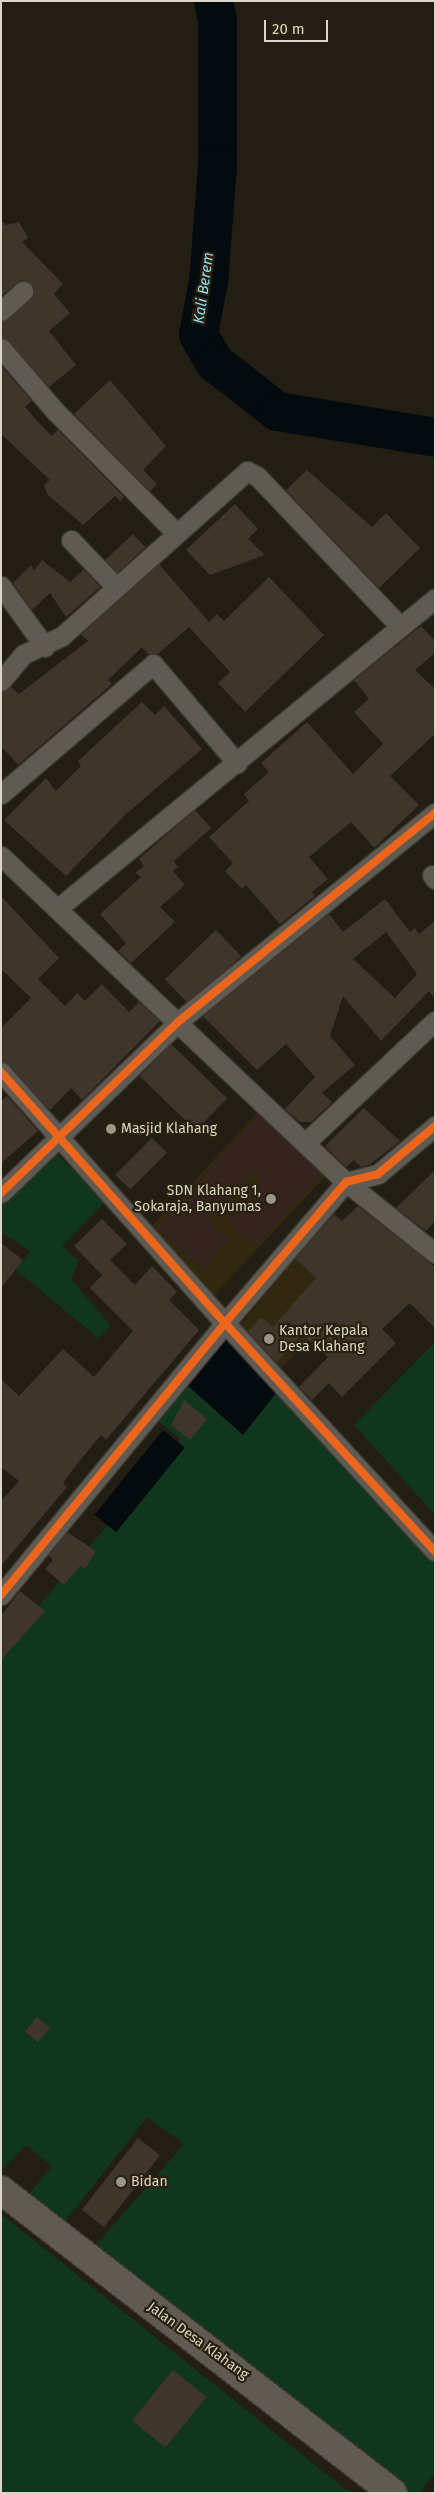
<!DOCTYPE html>
<style>
body{margin:0}
#map{position:relative;width:436px;height:2494px;overflow:hidden;background:#231e13;font-family:"Fira Sans",sans-serif}
div>[style]{position:absolute}
[style*='--x']{left:calc(var(--x)*1px);top:calc(var(--y)*1px);width:calc(var(--w)*1px);rotate:calc(var(--a)*1deg)}
.built>*{inset:0;background:#32280f;transform-origin:0 0}
.education>*{inset:0;background:#34231e}
.green>*{inset:0;background:#11361e}
.water>*{inset:0;background:#030b0f;transform-origin:0 0}
.river>*{height:39px;margin:-19.5px;padding:0 19.5px;transform-origin:19.5px;border-radius:19.5px;background:#030b0f}
.building>*{inset:0;background:#3f352a;transform-origin:0 0}
.roads{filter:drop-shadow(1px 0 #3d3932) drop-shadow(-1px 0 #3d3932) drop-shadow(0 1px #3d3932) drop-shadow(0 -1px #3d3932)}
.street>*{height:19px;margin:-9.5px;padding:0 9.5px;transform-origin:9.5px;border-radius:9.5px;background:#5f5b53}
.secondary>*{height:28px;margin:-14px;padding:0 14px;transform-origin:14px;border-radius:14px;background:#5f5b53}
.cycleway>*{height:8px;margin:-4px;padding:0 4px;transform-origin:4px;border-radius:4px;background:#eb651d}
.dots>*{width:14px;height:14px;translate:-50% -50%;box-sizing:border-box;border:2px solid #29210d;border-radius:50%}
span{translate:-50% -50%;white-space:nowrap;text-align:center;line-height:1.15;-webkit-text-stroke:4.5px #29210d;paint-order:stroke}
.poi-label{font-size:14px;color:#dbd6ca}
.left{translate:0 -50%;text-align:left}
.right{translate:-100% -50%;text-align:right}
.street-label{font-size:14px;color:#dbd6ca}
.water-label{font-size:15px;color:#8eddfc;font-style:italic}
.frame{position:absolute;inset:0;border:2px solid #dbd6ca;pointer-events:none}
.scale{position:absolute;left:264px;top:20px;width:64px;height:22px;box-sizing:border-box;border:2px solid #dbd6ca;border-top:0;padding-left:6px;font-size:15px;line-height:18px;white-space:nowrap;color:#dbd6ca;-webkit-text-stroke:4px #29210d;paint-order:stroke}
</style>
<div id="map">
<div class="built">
<i style="left:258px;top:1112px;width:93px;height:167px;rotate:43deg"></i>
<i style="clip-path:polygon(314px 1235px,365px 1285px,280px 1369px,238px 1328px)"></i>
</div>
<div class="education">
<i style="clip-path:polygon(258px 1115px,323px 1173px,256px 1246px,226px 1219px,261px 1180px,252px 1172px,207px 1221px,229px 1240px,203px 1269px,157px 1227px)"></i>
</div>
<div class="green">
<i style="clip-path:polygon(47px 1146px,107px 1200px,62px 1246px,79px 1261px,71px 1279px,111px 1326px,98px 1338px,16px 1270px,30px 1251px,1px 1232px,1px 1186px)"></i>
<i style="clip-path:polygon(227px 1328px,435px 1557px,435px 2473px,419px 2493px,408px 2493px,95px 2246px,184px 2144px,147px 2117px,63px 2224px,28px 2195px,52px 2166px,26px 2145px,1px 2171px,1px 1650px,181px 1439px,153px 1417px)"></i>
<i style="clip-path:polygon(435px 1342px,435px 1515px,354px 1425px)"></i>
<i style="clip-path:polygon(1px 2214px,350px 2493px,1px 2493px)"></i>
</div>
<div class="water">
<i style="clip-path:polygon(227px 1334px,280px 1388px,243px 1435px,187px 1385px)"></i>
<i style="left:163px;top:1430px;width:28px;height:109px;rotate:39deg"></i>
</div>
<div class="river">
<i style="--x:213;--y:1;--w:19;--a:78"></i>
<i style="--x:217;--y:20;--w:145;--a:90"></i>
<i style="--x:217;--y:165;--w:116;--a:94.4"></i>
<i style="--x:208;--y:281;--w:54;--a:100.7"></i>
<i style="--x:198;--y:334;--w:32;--a:60"></i>
<i style="--x:214;--y:362;--w:80;--a:37.9"></i>
<i style="--x:277;--y:411;--w:160;--a:9.3"></i>
</div>
<div class="building">
<i style="clip-path:polygon(1px 221px,6px 225px,19px 222px,28px 238px,22px 242px,63px 284px,54px 294px,70px 313px,49px 331px,76px 365px,49px 387px,1px 337px,1px 322px,31px 299px,34px 289px,21px 280px,1px 296px)"></i>
<i style="clip-path:polygon(1px 366px,32px 401px,25px 407px,51px 436px,58px 430px,124px 497px,120px 501px,115px 496px,83px 525px,47px 494px,44px 485px,50px 480px,1px 434px)"></i>
<i style="clip-path:polygon(110px 380px,166px 446px,143px 470px,157px 484px,150px 491px,74px 414px)"></i>
<i style="clip-path:polygon(307px 470px,372px 527px,386px 513px,420px 548px,379px 588px,286px 490px)"></i>
<i style="clip-path:polygon(235px 504px,258px 529px,248px 539px,265px 555px,210px 575px,186px 550px)"></i>
<i style="left:133px;top:534px;width:18px;height:38px;rotate:47deg"></i>
<i style="clip-path:polygon(42px 560px,70px 582px,84px 569px,100px 587px,66px 617px,50px 593px,32px 610px,13px 583px,31px 565px,34px 571px)"></i>
<i style="clip-path:polygon(159px 564px,209px 622px,217px 614px,224px 621px,269px 577px,324px 635px,245px 712px,218px 683px,230px 672px,189px 627px,158px 654px,148px 654px,142px 647px,108px 680px,112px 684px,18px 765px,1px 746px,1px 692px,11px 687px,19px 694px,88px 641px,81px 634px)"></i>
<i style="clip-path:polygon(421px 626px,435px 641px,435px 653px,415px 670px,435px 689px,435px 734px,390px 776px,419px 805px,374px 848px,351px 822px,309px 857px,328px 879px,312px 892px,315px 896px,280px 924px,246px 885px,242px 889px,225px 871px,233px 863px,209px 837px,249px 801px,244px 794px,269px 772px,261px 763px,307px 722px,353px 774px,383px 744px,354px 712px,369px 699px,354px 680px)"></i>
<i style="clip-path:polygon(142px 702px,155px 715px,164px 706px,202px 749px,125px 815px,66px 876px,4px 820px,46px 778px,56px 791px,81px 766px,78px 761px)"></i>
<i style="clip-path:polygon(195px 810px,211px 828px,174px 861px,178px 867px,173px 871px,185px 885px,160px 907px,175px 922px,131px 963px,118px 951px,126px 943px,100px 914px,141px 877px,135px 873px,144px 866px,139px 859px)"></i>
<i style="clip-path:polygon(1px 896px,59px 958px,38px 979px,65px 1006px,77px 993px,85px 1001px,102px 984px,129px 1012px,139px 1002px,160px 1021px,82px 1100px,71px 1088px,50px 1110px,1px 1061px,1px 1028px,31px 998px,1px 969px)"></i>
<i style="clip-path:polygon(evenodd,385px 899px,410px 932px,415px 928px,419px 934px,435px 921px,435px 999px,429px 991px,381px 1041px,343px 996px,330px 1036px,355px 1065px,322px 1093px,332px 1102px,311px 1122px,300px 1122px,285px 1109px,315px 1077px,286px 1044px,257px 1070px,203px 1016px,329px 914px,343px 932px,385px 899px,386px 932px,417px 974px,395px 998px,353px 959px,386px 932px)"></i>
<i style="left:216px;top:930px;width:36px;height:71px;rotate:46deg"></i>
<i style="left:171px;top:1044px;width:78px;height:45px;rotate:44deg"></i>
<i style="clip-path:polygon(7px 1096px,38px 1131px,1px 1163px,1px 1101px)"></i>
<i style="clip-path:polygon(364px 1108px,400px 1141px,369px 1165px,361px 1167px,354px 1160px,346px 1167px,325px 1146px)"></i>
<i style="left:152px;top:1138px;width:21px;height:52px;rotate:45deg"></i>
<i style="clip-path:polygon(435px 1170px,435px 1221px,426px 1231px,396px 1208px)"></i>
<i style="clip-path:polygon(358px 1206px,435px 1267px,435px 1328px,410px 1303px,382px 1329px,396px 1343px,342px 1397px,329px 1383px,312px 1400px,299px 1387px,328px 1357px,302px 1334px,277px 1362px,248px 1332px,261px 1317px,273px 1327px,316px 1278px,295px 1258px,334px 1214px,342px 1221px)"></i>
<i style="clip-path:polygon(102px 1219px,127px 1244px,110px 1260px,135px 1285px,152px 1266px,177px 1292px,169px 1300px,199px 1330px,106px 1440px,101px 1435px,77px 1464px,63px 1483px,67px 1487px,1px 1566px,1px 1501px,19px 1481px,1px 1467px,1px 1379px,19px 1396px,63px 1349px,94px 1377px,133px 1331px,90px 1288px,102px 1275px,74px 1246px)"></i>
<i style="clip-path:polygon(1px 1243px,23px 1260px,1px 1288px)"></i>
<i style="clip-path:polygon(184px 1400px,207px 1419px,190px 1440px,171px 1425px)"></i>
<i style="clip-path:polygon(67px 1532px,96px 1551px,85px 1569px,80px 1566px,64px 1585px,45px 1569px,53px 1560px,48px 1555px)"></i>
<i style="clip-path:polygon(20px 1591px,45px 1611px,1px 1660px,1px 1616px)"></i>
<i style="left:37px;top:2017px;width:17px;height:19px;rotate:40deg"></i>
<i style="left:138px;top:2138px;width:28px;height:91px;rotate:38deg"></i>
<i style="left:173px;top:2370px;width:43px;height:65px;rotate:39deg"></i>
</div>
<div class="roads">
<div class="street">
<i style="--x:1;--y:311;--w:30;--a:-42"></i>
<i style="--x:1;--y:348;--w:83;--a:49.4"></i>
<i style="--x:55;--y:411;--w:172;--a:45.2"></i>
<i style="--x:71;--y:540;--w:65;--a:46.2"></i>
<i style="--x:1;--y:586;--w:75;--a:54.2"></i>
<i style="--x:1;--y:681;--w:35;--a:-50"></i>
<i style="--x:24;--y:654;--w:42;--a:-25.3"></i>
<i style="--x:62;--y:636;--w:248;--a:-41.7"></i>
<i style="--x:247;--y:471;--w:11;--a:27"></i>
<i style="--x:257;--y:476;--w:207;--a:46.4"></i>
<i style="--x:1;--y:794;--w:200;--a:-40.5"></i>
<i style="--x:153;--y:664;--w:130;--a:49.7"></i>
<i style="--x:1;--y:856;--w:77;--a:43.4"></i>
<i style="--x:57;--y:909;--w:489;--a:-39.4"></i>
<i style="--x:432;--y:875;--w:5;--a:53"></i>
<i style="--x:57;--y:909;--w:398;--a:43.4"></i>
<i style="--x:346;--y:1182;--w:114;--a:38.6"></i>
<i style="--x:1;--y:1072;--w:336;--a:48.3"></i>
<i style="--x:225;--y:1323;--w:186;--a:-49.4"></i>
<i style="--x:346;--y:1182;--w:33;--a:-14"></i>
<i style="--x:378;--y:1174;--w:75;--a:-40.1"></i>
<i style="--x:306;--y:1142;--w:177;--a:-43.2"></i>
<i style="--x:1;--y:1193;--w:248;--a:-44"></i>
<i style="--x:179;--y:1021;--w:330;--a:-39.1"></i>
<i style="--x:1;--y:1595;--w:352;--a:-50.5"></i>
<i style="--x:225;--y:1323;--w:310;--a:47.4"></i>
</div>
<div class="secondary">
<i style="--x:1;--y:2190;--w:495;--a:37.7"></i>
</div>
</div>
<div class="cycleway">
<i style="--x:1;--y:1072;--w:336;--a:48.3"></i>
<i style="--x:225;--y:1323;--w:186;--a:-49.4"></i>
<i style="--x:346;--y:1182;--w:33;--a:-14"></i>
<i style="--x:378;--y:1174;--w:75;--a:-40.1"></i>
<i style="--x:1;--y:1193;--w:248;--a:-44"></i>
<i style="--x:179;--y:1021;--w:330;--a:-39.1"></i>
<i style="--x:1;--y:1595;--w:352;--a:-50.5"></i>
<i style="--x:225;--y:1323;--w:310;--a:47.4"></i>
</div>
<div class="dots">
<i style="left:111px;top:1129px;background:#9b968a"></i>
<i style="left:271px;top:1199px;background:#9b968a"></i>
<i style="left:269px;top:1339px;background:#9b968a"></i>
<i style="left:121px;top:2182px;background:#9b968a"></i>
</div>
<div class="poi-label">
<span class="left" style="left:121px;top:1129px">Masjid Klahang</span>
<span class="right" style="left:261px;top:1199px">SDN Klahang 1,<br>Sokaraja, Banyumas</span>
<span class="left" style="left:279px;top:1339px">Kantor Kepala<br>Desa Klahang</span>
<span class="left" style="left:131px;top:2182px">Bidan</span>
</div>
<div class="street-label">
<span style="left:198px;top:2341px;rotate:36deg">Jalan Desa Klahang</span>
</div>
<div class="water-label">
<span style="left:204px;top:288px;rotate:-82deg">Kali Berem</span>
</div>
<div class="frame"></div>
<div class="scale">20 m</div>
</div>
